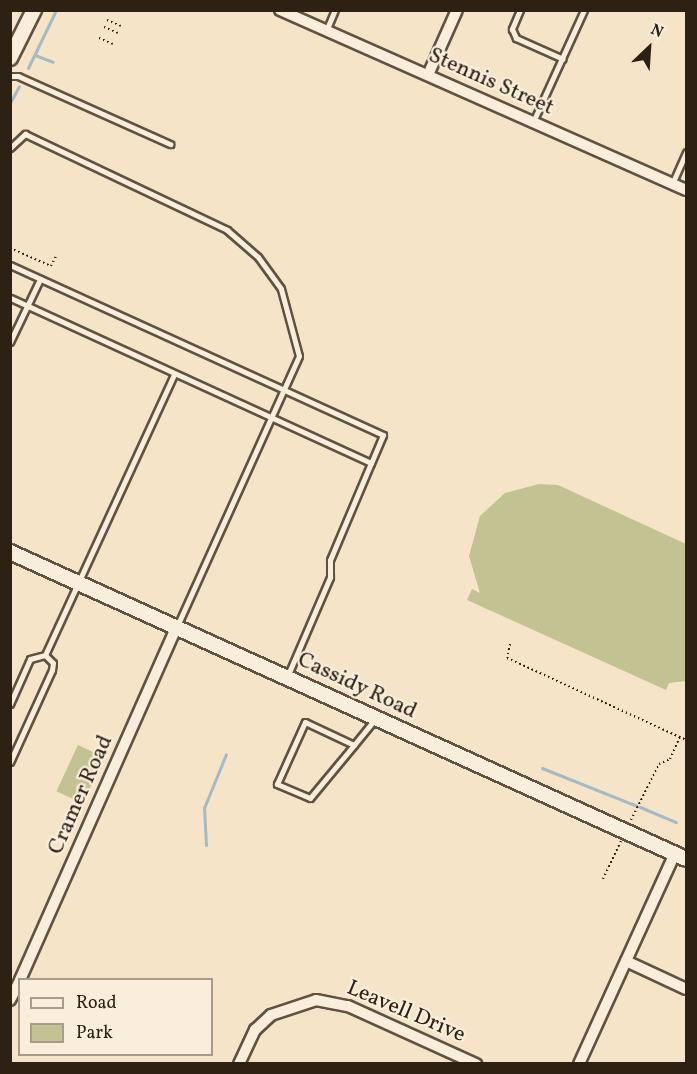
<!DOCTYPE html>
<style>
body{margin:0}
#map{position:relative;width:697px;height:1074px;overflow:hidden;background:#f6e4c9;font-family:Vollkorn,serif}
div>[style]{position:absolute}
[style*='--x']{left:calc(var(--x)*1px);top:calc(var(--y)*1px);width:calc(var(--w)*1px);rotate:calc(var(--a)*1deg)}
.green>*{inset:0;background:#c2c292;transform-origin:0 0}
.stream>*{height:3px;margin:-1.5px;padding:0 1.5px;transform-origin:1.5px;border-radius:1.5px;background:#a3bbc2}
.path>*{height:2px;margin-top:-1px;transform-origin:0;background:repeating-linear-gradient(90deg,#2d2114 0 1.5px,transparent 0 4.5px)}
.roads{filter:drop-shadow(2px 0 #5f5241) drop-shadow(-2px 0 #5f5241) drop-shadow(0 2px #5f5241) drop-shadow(0 -2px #5f5241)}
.lane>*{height:5px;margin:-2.5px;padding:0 2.5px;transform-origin:2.5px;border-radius:2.5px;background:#f9eddc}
.street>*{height:10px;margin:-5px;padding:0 5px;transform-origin:5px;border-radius:5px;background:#f9eddc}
.secondary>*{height:14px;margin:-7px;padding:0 7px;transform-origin:7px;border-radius:7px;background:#f9eddc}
span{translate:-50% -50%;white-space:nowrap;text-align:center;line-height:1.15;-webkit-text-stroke:4.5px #f9eddc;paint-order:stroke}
.street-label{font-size:22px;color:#2d2114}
.frame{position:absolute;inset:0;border:12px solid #2d2114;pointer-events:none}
.legend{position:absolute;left:18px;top:978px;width:195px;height:78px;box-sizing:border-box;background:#f9eddc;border:2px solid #a79b8c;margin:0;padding:8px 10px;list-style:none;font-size:18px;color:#2d2114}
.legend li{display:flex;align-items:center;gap:12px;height:30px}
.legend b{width:30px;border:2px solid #a79b8c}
.north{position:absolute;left:619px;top:18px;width:60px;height:60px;-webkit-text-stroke:4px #f9eddc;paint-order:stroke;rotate:25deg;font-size:16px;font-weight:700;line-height:24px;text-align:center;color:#2d2114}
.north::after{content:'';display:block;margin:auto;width:21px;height:27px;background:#2d2114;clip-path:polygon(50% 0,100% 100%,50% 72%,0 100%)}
</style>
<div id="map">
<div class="green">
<i style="clip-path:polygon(539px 484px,558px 485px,686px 544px,686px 681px,669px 683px,666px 690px,467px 600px,472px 589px,480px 593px,469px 556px,480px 516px,505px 493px)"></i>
<i style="left:78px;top:745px;width:29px;height:51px;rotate:25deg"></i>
</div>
<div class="stream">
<i style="--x:35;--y:55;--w:19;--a:21"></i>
<i style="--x:28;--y:68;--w:64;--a:-64.2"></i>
<i style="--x:10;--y:103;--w:19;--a:-62"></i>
<i style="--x:542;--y:768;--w:102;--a:21.8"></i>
<i style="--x:640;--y:807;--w:39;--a:23"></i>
<i style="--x:206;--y:845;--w:37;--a:-93"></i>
<i style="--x:204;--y:808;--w:58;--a:-67.8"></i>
</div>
<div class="path">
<i style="--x:107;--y:20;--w:15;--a:23"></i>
<i style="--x:104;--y:27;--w:15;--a:23"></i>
<i style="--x:99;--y:38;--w:15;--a:23"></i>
<i style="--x:10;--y:248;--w:45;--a:23.7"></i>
<i style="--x:51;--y:266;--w:11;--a:-63"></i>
<i style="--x:510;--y:644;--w:14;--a:102"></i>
<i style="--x:507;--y:658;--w:197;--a:24.6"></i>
<i style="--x:631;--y:820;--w:63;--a:-63.4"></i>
<i style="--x:659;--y:764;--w:12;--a:-24"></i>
<i style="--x:670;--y:759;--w:24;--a:-66"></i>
<i style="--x:603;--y:879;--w:42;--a:-64.7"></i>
</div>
<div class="roads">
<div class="lane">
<i style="--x:520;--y:10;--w:21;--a:113"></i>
<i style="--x:512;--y:29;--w:10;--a:66"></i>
<i style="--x:516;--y:38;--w:51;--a:24.1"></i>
<i style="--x:326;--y:31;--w:23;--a:-67"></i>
<i style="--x:10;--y:76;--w:8;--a:0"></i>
<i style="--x:18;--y:76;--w:167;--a:24.1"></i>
<i style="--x:533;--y:122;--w:123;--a:-65.5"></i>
<i style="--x:10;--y:148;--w:21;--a:-43"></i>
<i style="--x:25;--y:134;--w:224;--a:25.4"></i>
<i style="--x:227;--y:230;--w:41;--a:41.1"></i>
<i style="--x:258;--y:257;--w:39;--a:54"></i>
<i style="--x:281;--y:289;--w:69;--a:75"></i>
<i style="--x:299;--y:356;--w:296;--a:114.3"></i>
<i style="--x:672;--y:184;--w:35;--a:-66"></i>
<i style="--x:10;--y:265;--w:410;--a:24.5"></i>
<i style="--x:383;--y:435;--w:30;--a:113"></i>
<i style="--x:371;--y:463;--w:397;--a:-155.4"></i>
<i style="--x:10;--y:342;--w:70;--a:-64.5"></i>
<i style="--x:45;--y:655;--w:309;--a:-65.3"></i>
<i style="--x:287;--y:677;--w:109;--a:-66.7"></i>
<i style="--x:330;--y:577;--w:17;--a:-90"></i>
<i style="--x:330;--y:560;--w:105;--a:-67.1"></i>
<i style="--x:10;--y:704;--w:49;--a:-66"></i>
<i style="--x:30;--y:659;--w:16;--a:-15"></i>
<i style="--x:45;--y:655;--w:11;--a:45"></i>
<i style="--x:53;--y:663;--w:7;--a:98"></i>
<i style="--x:52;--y:670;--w:101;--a:114.5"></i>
<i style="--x:354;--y:745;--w:69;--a:129.7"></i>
<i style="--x:310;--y:798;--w:36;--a:-157"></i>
<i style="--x:277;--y:784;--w:68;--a:-65.7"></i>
<i style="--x:305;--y:722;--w:54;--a:25.1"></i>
<i style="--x:354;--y:745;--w:33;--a:-51"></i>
</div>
<div class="street">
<i style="--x:280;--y:10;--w:444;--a:23.9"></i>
<i style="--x:428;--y:75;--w:71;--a:-66"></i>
<i style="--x:626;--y:961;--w:66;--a:25"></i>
<i style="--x:20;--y:980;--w:387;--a:-66.1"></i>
<i style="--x:10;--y:1000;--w:22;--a:-63"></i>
<i style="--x:239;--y:1064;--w:38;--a:-65"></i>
<i style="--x:255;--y:1030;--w:22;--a:-43"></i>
<i style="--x:271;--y:1015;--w:47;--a:-18.4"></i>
<i style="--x:316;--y:1000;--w:33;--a:11"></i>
<i style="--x:348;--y:1006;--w:141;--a:24.4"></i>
<i style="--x:579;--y:1064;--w:232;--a:-65.5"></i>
</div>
<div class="secondary">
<i style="--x:10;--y:58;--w:54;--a:-63.4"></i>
<i style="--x:10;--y:552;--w:742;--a:24.42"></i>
</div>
</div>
<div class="street-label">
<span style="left:491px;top:82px;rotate:24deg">Stennis Street</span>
<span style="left:357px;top:686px;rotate:25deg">Cassidy Road</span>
<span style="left:81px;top:795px;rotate:-66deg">Cramer Road</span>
<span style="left:406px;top:1012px;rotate:23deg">Leavell Drive</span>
</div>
<div class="frame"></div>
<ul class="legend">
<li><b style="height:8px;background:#f9eddc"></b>Road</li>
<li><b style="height:16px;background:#c2c292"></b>Park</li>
</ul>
<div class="north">N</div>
</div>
